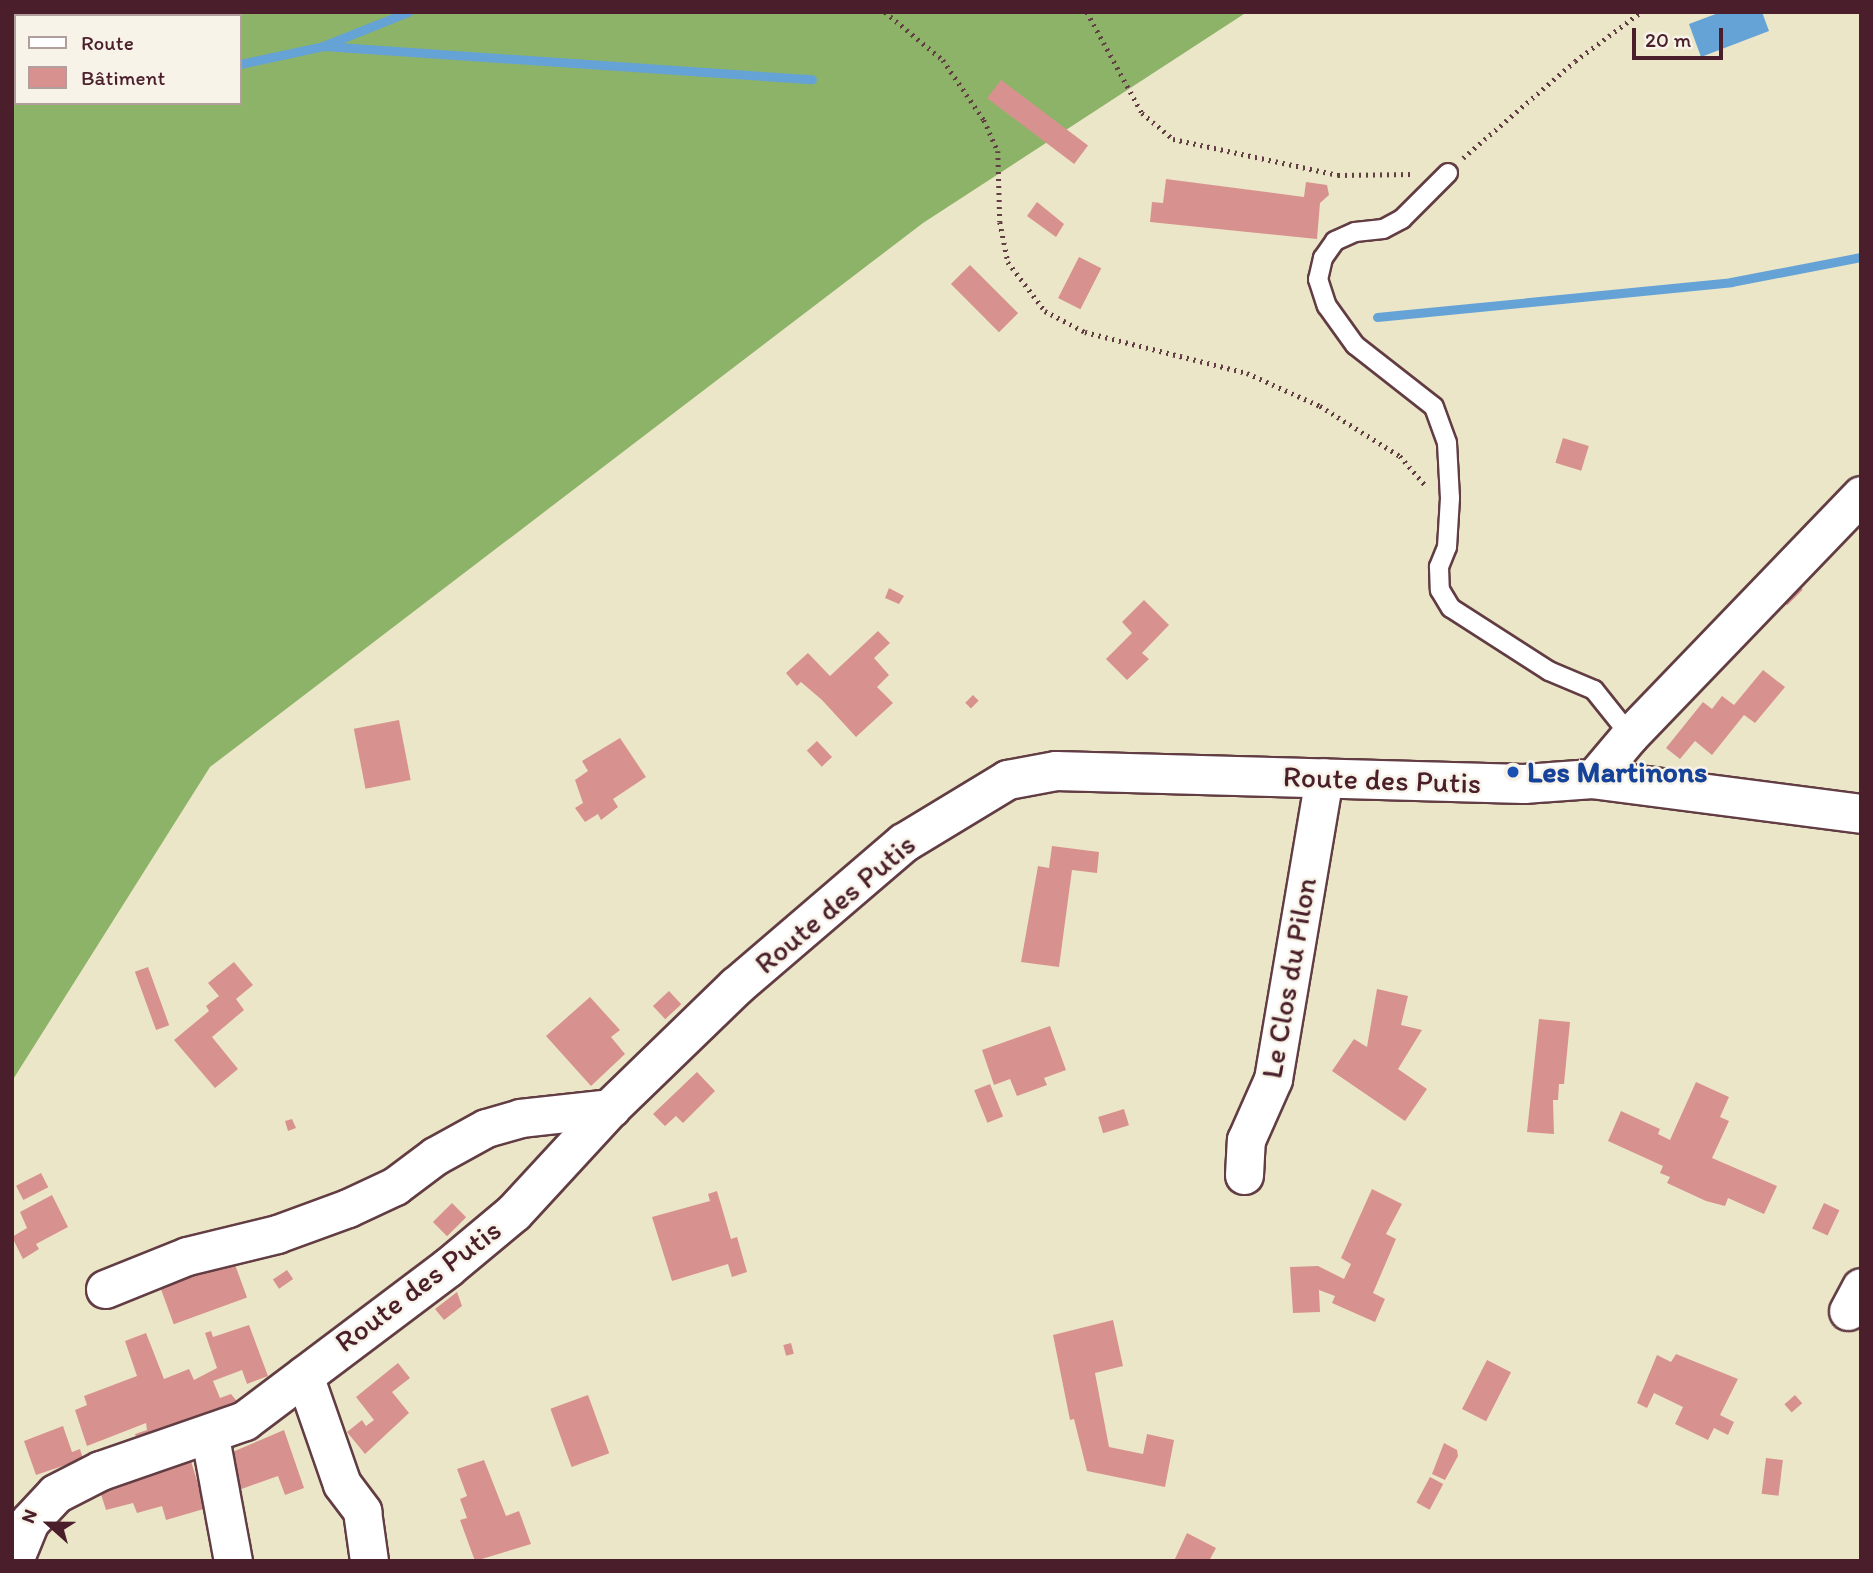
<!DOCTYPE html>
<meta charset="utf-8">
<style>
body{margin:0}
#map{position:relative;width:1873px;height:1573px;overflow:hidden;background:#ece6c9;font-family:Itim,sans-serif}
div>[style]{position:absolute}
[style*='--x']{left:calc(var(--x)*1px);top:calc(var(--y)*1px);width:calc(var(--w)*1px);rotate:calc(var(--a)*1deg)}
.forest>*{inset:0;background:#8db368}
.water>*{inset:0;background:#65a3d7}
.stream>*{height:9px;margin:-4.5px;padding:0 4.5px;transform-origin:4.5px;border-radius:4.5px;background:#65a3d7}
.building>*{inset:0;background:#d7928f;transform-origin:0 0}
.path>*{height:4.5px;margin-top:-2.25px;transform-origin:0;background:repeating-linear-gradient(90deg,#623d43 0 2px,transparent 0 7px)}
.roads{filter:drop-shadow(2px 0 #623d43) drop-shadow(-2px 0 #623d43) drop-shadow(0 2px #623d43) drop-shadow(0 -2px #623d43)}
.service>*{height:18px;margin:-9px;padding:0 9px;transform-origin:9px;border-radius:9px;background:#fff}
.minor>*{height:37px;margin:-18.5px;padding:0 18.5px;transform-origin:18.5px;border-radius:18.5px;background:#fff}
.tertiary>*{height:38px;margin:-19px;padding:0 19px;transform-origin:19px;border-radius:19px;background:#fff}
.dots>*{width:19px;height:19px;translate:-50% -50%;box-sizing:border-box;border:4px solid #f7f3e8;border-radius:50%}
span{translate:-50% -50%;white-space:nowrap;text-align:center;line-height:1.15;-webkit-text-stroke:5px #f7f3e8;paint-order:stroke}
.transit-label{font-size:30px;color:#164399;font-weight:700}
.left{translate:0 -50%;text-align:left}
.street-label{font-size:30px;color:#4a1f2b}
.frame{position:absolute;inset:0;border:14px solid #4a1f2b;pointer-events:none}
.legend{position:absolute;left:14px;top:14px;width:228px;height:91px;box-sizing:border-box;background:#f7f3e8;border:2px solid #b29e9c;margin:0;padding:9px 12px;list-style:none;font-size:21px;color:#4a1f2b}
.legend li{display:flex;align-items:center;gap:14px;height:35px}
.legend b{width:35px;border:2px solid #b29e9c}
.north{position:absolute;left:14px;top:1489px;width:70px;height:70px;-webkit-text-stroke:5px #f7f3e8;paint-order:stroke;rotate:291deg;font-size:19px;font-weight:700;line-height:28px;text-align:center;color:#4a1f2b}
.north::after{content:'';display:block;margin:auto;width:24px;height:32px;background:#4a1f2b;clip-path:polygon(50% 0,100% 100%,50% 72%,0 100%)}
.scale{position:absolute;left:1632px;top:28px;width:91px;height:32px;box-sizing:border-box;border:4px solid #4a1f2b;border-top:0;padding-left:9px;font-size:21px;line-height:24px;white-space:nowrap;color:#4a1f2b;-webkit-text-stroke:5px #f7f3e8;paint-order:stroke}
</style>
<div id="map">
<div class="forest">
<i style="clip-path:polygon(evenodd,12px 12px,1247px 12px,923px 223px,210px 767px,12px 1081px,12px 12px,16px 16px,240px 16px,240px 103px,16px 103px,16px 16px)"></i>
</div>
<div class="water">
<i style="clip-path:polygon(1721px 12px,1762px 12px,1769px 31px,1701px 57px,1689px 24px)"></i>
</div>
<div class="stream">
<i style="--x:323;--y:46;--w:490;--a:3.9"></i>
<i style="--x:240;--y:64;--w:85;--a:-12.2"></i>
<i style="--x:323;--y:46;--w:92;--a:-21.8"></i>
<i style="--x:1377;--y:317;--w:356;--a:-5.6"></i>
<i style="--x:1731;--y:282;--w:132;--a:-10.9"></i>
</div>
<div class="building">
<i style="left:1001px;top:80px;width:109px;height:23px;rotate:37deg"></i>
<i style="clip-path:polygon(1166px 179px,1304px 197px,1306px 182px,1327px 185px,1329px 195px,1320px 203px,1317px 239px,1150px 222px,1152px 202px,1163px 203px)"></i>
<i style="clip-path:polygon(1037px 202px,1064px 224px,1056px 237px,1027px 216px)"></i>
<i style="left:1079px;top:257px;width:25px;height:46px;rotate:27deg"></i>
<i style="left:970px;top:265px;width:68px;height:27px;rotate:45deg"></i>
<i style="left:1563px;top:438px;width:27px;height:26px;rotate:17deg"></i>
<i style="left:1795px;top:582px;width:11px;height:22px;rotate:45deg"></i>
<i style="clip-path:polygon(889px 588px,904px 596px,899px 604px,885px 598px)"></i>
<i style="clip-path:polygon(1144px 600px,1169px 625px,1142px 653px,1149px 659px,1127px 680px,1106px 659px,1132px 633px,1122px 622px)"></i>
<i style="clip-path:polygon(878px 631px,890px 643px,874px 658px,889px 675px,877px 687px,893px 703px,856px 737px,822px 700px,801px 682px,797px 686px,786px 673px,808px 653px,830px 676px)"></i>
<i style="clip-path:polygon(1763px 670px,1785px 687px,1755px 723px,1744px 715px,1712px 755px,1695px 741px,1680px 759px,1666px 748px,1703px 702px,1712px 709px,1722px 696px,1734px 705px)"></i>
<i style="left:973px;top:695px;width:8px;height:11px;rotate:45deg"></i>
<i style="left:399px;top:720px;width:61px;height:46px;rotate:79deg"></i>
<i style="clip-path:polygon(620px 738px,646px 777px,613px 799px,618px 807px,601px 820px,598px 814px,585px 822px,575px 808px,583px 803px,575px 780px,588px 771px,582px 761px)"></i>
<i style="left:817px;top:741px;width:22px;height:14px;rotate:47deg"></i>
<i style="clip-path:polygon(1052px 846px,1099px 852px,1097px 873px,1072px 870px,1059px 967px,1021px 962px,1038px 866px,1049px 868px)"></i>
<i style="clip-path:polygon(234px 962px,253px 985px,236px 999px,244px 1010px,212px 1037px,238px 1069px,215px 1088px,174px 1040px,209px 1011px,206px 1006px,219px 996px,208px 983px)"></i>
<i style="left:148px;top:967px;width:62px;height:14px;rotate:70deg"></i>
<i style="clip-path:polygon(1377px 989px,1408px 996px,1401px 1025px,1422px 1030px,1398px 1069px,1427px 1089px,1405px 1121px,1332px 1071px,1354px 1039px,1367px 1047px)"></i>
<i style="left:669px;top:991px;width:18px;height:22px;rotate:47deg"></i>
<i style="clip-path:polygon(590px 997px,620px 1030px,611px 1037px,625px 1054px,591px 1086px,546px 1036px)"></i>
<i style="clip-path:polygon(1539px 1019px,1570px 1022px,1564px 1084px,1559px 1084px,1558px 1100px,1553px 1100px,1554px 1134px,1527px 1132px)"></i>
<i style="clip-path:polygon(1050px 1026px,1066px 1070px,1044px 1078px,1047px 1085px,1017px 1096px,1010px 1079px,994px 1085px,982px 1050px)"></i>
<i style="clip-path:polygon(697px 1072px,715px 1091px,683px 1123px,676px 1116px,665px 1126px,653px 1114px)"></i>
<i style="clip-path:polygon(1696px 1082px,1729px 1097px,1720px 1117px,1729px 1121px,1712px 1158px,1777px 1186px,1764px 1214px,1728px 1198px,1725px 1206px,1706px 1201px,1667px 1183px,1670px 1177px,1660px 1173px,1663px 1166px,1608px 1141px,1621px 1111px,1660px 1129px,1658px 1134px,1670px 1140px)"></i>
<i style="left:990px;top:1084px;width:35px;height:17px;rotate:68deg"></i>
<i style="left:1124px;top:1109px;width:17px;height:27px;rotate:73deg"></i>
<i style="clip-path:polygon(292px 1119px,296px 1128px,288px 1131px,285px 1121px)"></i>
<i style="left:41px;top:1173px;width:16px;height:28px;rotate:63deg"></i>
<i style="clip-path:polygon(1372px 1189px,1402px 1204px,1386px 1234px,1396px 1239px,1373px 1293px,1385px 1299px,1375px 1322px,1332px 1303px,1335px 1296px,1319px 1290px,1320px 1312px,1293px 1313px,1290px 1267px,1318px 1266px,1344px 1279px,1351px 1264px,1341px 1258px)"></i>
<i style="clip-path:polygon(717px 1191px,731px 1239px,737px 1237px,747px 1272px,732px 1277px,728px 1264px,672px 1281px,652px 1217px,710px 1201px,708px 1194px)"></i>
<i style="clip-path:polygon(52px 1195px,68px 1227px,36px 1244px,39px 1249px,23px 1259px,12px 1237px,27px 1228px,20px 1212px)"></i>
<i style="left:452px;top:1203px;width:20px;height:27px;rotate:45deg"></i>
<i style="left:1824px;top:1203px;width:17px;height:28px;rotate:25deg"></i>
<i style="left:233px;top:1259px;width:41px;height:78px;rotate:70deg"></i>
<i style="left:287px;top:1270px;width:11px;height:17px;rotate:56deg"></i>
<i style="clip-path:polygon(457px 1292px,462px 1306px,444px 1320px,435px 1309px)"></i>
<i style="clip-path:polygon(1113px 1320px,1123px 1366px,1095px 1373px,1109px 1447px,1143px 1454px,1147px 1434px,1174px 1440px,1165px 1487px,1087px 1471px,1074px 1419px,1070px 1420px,1053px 1335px)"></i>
<i style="clip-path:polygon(249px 1325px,268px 1376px,247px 1384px,242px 1370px,213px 1381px,220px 1398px,231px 1394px,244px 1410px,140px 1448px,135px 1434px,147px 1430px,146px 1423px,87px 1446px,75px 1410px,87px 1405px,84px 1396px,137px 1376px,125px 1341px,146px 1333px,164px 1379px,189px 1369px,194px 1380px,217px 1368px,205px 1333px,211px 1331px,213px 1337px)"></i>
<i style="left:791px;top:1343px;width:11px;height:8px;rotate:75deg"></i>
<i style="clip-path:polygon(1676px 1354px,1738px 1379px,1720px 1415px,1734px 1422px,1728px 1435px,1714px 1428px,1708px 1440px,1675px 1424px,1683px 1407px,1654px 1393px,1647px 1408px,1637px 1403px,1657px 1355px,1671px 1362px)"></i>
<i style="left:1487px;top:1360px;width:27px;height:55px;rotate:27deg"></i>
<i style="clip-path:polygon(398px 1363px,410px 1378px,392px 1392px,409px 1413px,365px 1454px,347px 1432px,362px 1420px,366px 1426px,374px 1420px,356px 1397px)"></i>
<i style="left:588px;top:1395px;width:62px;height:40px;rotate:70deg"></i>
<i style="left:1795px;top:1395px;width:11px;height:14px;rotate:49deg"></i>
<i style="clip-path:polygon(63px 1426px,72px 1452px,80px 1449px,83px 1459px,36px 1475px,24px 1441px)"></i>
<i style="clip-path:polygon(284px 1430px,304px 1488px,285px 1495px,278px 1476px,236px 1491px,223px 1456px)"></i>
<i style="clip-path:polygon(1444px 1443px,1457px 1450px,1458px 1456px,1445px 1480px,1432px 1474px)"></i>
<i style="left:1766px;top:1458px;width:17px;height:36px;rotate:7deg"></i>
<i style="clip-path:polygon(484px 1460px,506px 1516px,519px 1511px,531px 1544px,475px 1561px,460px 1520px,467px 1518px,460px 1499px,467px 1496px,457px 1469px)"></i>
<i style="clip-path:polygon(191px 1461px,198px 1484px,207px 1481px,214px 1506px,166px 1520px,162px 1506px,137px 1513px,133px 1503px,106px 1510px,99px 1488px)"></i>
<i style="left:1430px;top:1477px;width:15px;height:29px;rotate:28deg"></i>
<i style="clip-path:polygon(1187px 1533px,1216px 1548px,1209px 1561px,1174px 1561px)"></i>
</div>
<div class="path">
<i style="--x:885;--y:12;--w:75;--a:39.6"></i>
<i style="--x:943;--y:60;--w:73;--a:55.7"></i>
<i style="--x:984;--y:120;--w:34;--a:66"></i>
<i style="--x:998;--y:151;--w:71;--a:88.4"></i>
<i style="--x:1000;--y:222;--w:41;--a:78.7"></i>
<i style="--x:1008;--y:262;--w:61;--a:52.9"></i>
<i style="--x:1045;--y:311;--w:45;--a:27.7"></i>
<i style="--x:1085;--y:332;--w:167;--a:14.2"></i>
<i style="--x:1247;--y:373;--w:80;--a:24.3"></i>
<i style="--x:1320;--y:406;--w:94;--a:32"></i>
<i style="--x:1400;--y:456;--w:38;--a:49"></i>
<i style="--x:1087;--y:12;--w:115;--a:61.4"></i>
<i style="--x:1142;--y:113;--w:40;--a:40"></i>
<i style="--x:1173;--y:139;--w:169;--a:12.3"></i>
<i style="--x:1338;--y:175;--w:77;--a:-0.7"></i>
<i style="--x:1463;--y:158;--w:148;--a:-40.9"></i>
<i style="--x:1575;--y:61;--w:82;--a:-36.6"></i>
</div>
<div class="roads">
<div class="service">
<i style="--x:1448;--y:173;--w:65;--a:135"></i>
<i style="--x:1402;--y:219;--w:21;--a:152"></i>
<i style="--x:1383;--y:229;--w:28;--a:174"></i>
<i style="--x:1355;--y:232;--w:22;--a:156"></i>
<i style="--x:1335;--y:241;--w:21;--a:125"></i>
<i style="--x:1323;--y:258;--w:22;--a:103"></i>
<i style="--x:1318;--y:279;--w:28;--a:72"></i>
<i style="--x:1327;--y:306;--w:48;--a:54.3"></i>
<i style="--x:1355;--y:345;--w:100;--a:38.1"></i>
<i style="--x:1434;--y:407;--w:38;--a:70"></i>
<i style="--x:1447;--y:443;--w:55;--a:86.9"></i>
<i style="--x:1450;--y:498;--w:49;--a:93.5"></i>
<i style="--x:1447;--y:547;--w:22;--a:112"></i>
<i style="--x:1439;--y:567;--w:23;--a:88"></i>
<i style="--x:1440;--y:590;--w:21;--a:59"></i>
<i style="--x:1451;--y:608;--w:117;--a:32.7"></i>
<i style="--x:1549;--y:671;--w:49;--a:22.9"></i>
<i style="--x:1594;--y:690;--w:58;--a:51.3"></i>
</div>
<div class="minor">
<i style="--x:1593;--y:779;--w:57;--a:-49.9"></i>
<i style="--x:1630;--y:735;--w:333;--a:-46.1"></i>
<i style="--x:1244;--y:1175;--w:35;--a:-87"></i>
<i style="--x:1246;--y:1140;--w:67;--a:-66.1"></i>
<i style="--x:1273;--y:1079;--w:306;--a:-80.4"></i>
<i style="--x:105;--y:1289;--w:88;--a:-21.9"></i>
<i style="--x:187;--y:1256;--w:93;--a:-13.7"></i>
<i style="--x:277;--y:1234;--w:76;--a:-20.1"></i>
<i style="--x:348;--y:1208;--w:52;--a:-25.1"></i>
<i style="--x:395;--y:1186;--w:50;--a:-36.9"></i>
<i style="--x:435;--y:1156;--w:58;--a:-28.8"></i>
<i style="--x:486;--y:1128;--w:35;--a:-16"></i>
<i style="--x:520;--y:1118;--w:92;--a:-6.3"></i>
<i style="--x:1848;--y:1311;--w:27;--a:-62"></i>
<i style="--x:304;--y:1375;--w:115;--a:70.8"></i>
<i style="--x:342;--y:1484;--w:34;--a:53"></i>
<i style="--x:362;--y:1511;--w:50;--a:82"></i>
<i style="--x:210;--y:1437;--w:126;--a:79.5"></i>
</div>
<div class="tertiary">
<i style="--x:14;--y:1561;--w:42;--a:-67.7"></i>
<i style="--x:30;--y:1522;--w:38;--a:-47"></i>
<i style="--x:56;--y:1494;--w:51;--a:-27.1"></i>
<i style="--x:101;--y:1471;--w:152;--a:-19.1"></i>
<i style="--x:245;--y:1421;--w:254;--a:-37"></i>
<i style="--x:448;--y:1268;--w:86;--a:-39.8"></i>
<i style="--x:514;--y:1213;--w:143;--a:-47.3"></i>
<i style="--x:611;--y:1108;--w:175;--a:-44.1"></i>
<i style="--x:737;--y:986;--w:220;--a:-40.6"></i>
<i style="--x:904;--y:843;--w:122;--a:-31.2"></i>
<i style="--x:1008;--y:780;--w:49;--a:-10.6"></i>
<i style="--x:1056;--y:771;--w:468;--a:1.6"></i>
<i style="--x:1524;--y:784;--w:69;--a:-4.1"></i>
<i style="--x:1593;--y:779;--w:270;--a:7.4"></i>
</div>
</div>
<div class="dots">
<i style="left:1513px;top:772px;background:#1a4fb4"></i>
</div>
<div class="transit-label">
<span class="left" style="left:1527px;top:772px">Les Martinons</span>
</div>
<div class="street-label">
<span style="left:1382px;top:780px;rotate:2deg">Route des Putis</span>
<span style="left:835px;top:904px;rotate:-40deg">Route des Putis</span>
<span style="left:1289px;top:978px;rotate:-80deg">Le Clos du Pilon</span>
<span style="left:418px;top:1286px;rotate:-37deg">Route des Putis</span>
</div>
<div class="frame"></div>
<ul class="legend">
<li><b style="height:9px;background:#fff"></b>Route</li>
<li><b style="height:19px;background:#d7928f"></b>Bâtiment</li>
</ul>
<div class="north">N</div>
<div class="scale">20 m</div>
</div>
